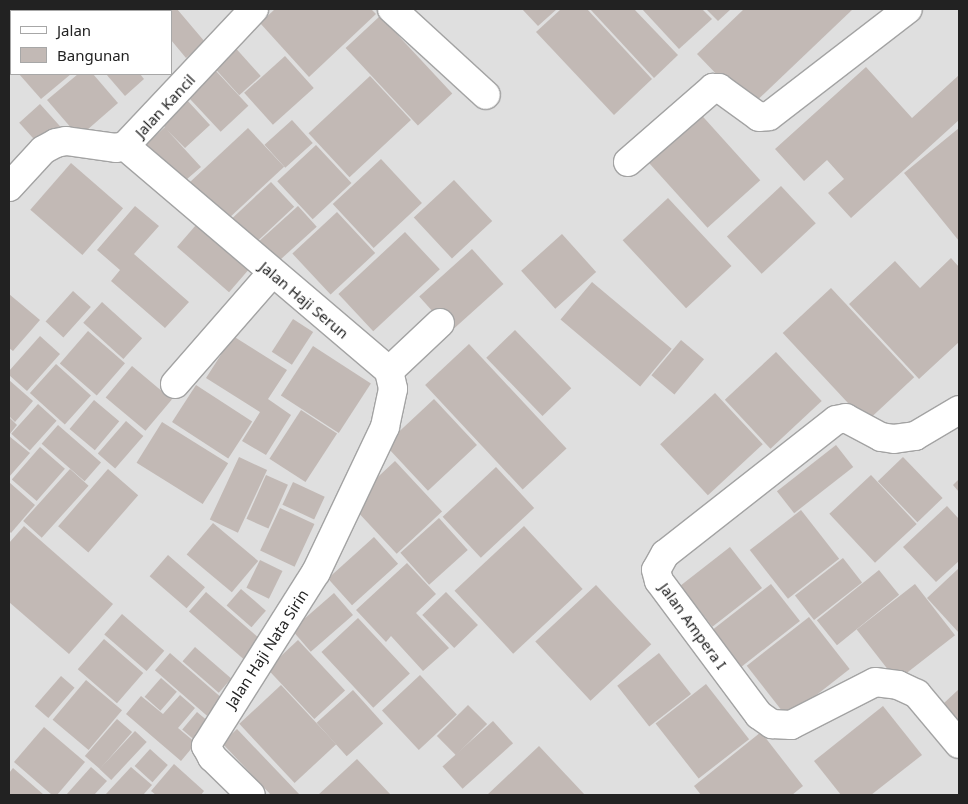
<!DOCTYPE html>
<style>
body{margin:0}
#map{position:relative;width:968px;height:804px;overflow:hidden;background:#f1eee9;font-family:"Noto Sans",sans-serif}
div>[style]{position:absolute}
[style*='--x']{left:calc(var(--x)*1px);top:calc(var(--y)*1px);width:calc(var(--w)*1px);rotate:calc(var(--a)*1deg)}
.residential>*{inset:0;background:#dfdfdf}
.building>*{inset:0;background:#c2b9b5;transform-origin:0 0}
.roads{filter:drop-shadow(1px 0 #a3a3a3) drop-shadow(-1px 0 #a3a3a3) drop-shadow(0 1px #a3a3a3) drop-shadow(0 -1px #a3a3a3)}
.minor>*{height:28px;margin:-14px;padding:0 14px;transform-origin:14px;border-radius:14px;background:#fff}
span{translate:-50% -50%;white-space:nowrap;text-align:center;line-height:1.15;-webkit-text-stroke:5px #fff;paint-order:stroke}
.street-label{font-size:15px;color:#222}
.frame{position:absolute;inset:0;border:10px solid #222;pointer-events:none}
.legend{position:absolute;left:10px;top:10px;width:162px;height:65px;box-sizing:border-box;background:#fff;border:1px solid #a7a7a7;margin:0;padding:6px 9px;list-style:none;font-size:15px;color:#222}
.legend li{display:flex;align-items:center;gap:10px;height:25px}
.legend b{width:25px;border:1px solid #a7a7a7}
</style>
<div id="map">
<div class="residential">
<i style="clip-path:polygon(evenodd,9px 9px,959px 9px,959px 795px,9px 795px,9px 9px,11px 11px,171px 11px,171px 74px,11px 74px,11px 11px)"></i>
</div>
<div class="building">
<i style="clip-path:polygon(69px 9px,97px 9px,99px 11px,66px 11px)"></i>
<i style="clip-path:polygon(108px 9px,158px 9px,155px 11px)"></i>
<i style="clip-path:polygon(161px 9px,177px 9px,205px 42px,186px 58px,171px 40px,171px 11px,158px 11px)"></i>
<i style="clip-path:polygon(275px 9px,371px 9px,376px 14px,309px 77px,260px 23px)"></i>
<i style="clip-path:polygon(522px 9px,557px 9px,538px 26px)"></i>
<i style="clip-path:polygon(561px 9px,587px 9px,652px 79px,614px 115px,536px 32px)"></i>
<i style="clip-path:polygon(590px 9px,634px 9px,678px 55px,654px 78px)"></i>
<i style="clip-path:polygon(642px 9px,702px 9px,712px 19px,679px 49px)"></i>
<i style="clip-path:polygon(706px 9px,731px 9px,718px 21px)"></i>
<i style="clip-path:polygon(744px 9px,853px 9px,749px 108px,697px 54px)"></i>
<i style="left:380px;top:16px;width:106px;height:47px;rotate:47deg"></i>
<i style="left:232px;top:44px;width:43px;height:29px;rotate:48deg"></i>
<i style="left:285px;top:56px;width:43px;height:55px;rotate:48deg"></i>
<i style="clip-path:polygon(866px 67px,912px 118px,959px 75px,959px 120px,851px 218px,828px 193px,844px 179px,827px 160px,804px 181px,775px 149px)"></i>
<i style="left:215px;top:70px;width:49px;height:38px;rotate:47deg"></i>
<i style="clip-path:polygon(19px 74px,71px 74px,41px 99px)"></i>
<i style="clip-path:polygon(78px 74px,93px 74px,118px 103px,79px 137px,47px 100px)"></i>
<i style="clip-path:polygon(106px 74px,140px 74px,144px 79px,125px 96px)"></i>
<i style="left:370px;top:76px;width:60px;height:84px;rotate:47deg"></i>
<i style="clip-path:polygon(186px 99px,210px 125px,185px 148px,167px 130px,201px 167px,179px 186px,143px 147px,165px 127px,161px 123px)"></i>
<i style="left:40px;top:104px;width:31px;height:28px;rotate:48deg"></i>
<i style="left:696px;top:109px;width:96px;height:71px;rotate:48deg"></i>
<i style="left:292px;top:120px;width:31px;height:37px;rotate:48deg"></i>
<i style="left:248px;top:128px;width:53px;height:80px;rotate:47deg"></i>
<i style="clip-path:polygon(959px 128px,959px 241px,904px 173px)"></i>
<i style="left:316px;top:145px;width:52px;height:53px;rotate:47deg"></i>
<i style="left:381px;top:159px;width:60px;height:66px;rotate:47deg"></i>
<i style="left:71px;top:163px;width:69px;height:62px;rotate:41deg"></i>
<i style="left:454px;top:180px;width:56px;height:55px;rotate:47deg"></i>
<i style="left:271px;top:182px;width:34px;height:53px;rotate:47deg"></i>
<i style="left:781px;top:186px;width:51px;height:74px;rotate:47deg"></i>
<i style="left:668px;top:198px;width:93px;height:62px;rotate:47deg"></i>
<i style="clip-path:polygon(135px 206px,159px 226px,134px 254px,189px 302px,165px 328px,111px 281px,120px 270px,97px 250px)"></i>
<i style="left:298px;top:206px;width:28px;height:54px;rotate:48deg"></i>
<i style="left:337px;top:212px;width:56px;height:61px;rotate:47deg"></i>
<i style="left:196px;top:225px;width:69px;height:29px;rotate:41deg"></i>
<i style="left:405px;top:232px;width:51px;height:91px;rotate:47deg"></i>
<i style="left:562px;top:234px;width:51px;height:55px;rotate:48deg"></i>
<i style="left:472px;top:249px;width:47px;height:71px;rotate:48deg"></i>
<i style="clip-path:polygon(951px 258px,959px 267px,959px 342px,919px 379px,849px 304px,895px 261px,920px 288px)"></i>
<i style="left:592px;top:282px;width:104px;height:49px;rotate:40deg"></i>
<i style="left:831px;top:288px;width:122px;height:66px;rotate:47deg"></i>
<i style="left:73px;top:291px;width:24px;height:41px;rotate:42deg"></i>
<i style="clip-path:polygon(9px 294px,40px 320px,13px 351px,9px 348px)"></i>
<i style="left:102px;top:302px;width:54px;height:28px;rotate:42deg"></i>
<i style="left:293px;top:319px;width:24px;height:39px;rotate:33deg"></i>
<i style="left:515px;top:330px;width:81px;height:40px;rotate:46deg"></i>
<i style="left:88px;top:331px;width:49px;height:43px;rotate:41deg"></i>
<i style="clip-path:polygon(40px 336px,60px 354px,27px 391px,9px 375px,9px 371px)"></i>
<i style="clip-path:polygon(233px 336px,287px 370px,268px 399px,291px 415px,266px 455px,242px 441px,260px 412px,206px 378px)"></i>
<i style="left:681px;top:340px;width:30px;height:46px;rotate:40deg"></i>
<i style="left:469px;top:344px;width:143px;height:60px;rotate:47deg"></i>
<i style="left:313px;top:346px;width:69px;height:59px;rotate:33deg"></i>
<i style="left:776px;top:352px;width:67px;height:70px;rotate:47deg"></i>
<i style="left:56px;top:364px;width:47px;height:39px;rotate:42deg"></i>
<i style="left:132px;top:366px;width:52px;height:41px;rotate:40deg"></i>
<i style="clip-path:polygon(9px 380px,33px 401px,15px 422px,9px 416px)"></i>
<i style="left:196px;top:385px;width:67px;height:44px;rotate:33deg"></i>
<i style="left:715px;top:393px;width:70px;height:75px;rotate:47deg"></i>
<i style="left:434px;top:399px;width:63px;height:67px;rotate:47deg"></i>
<i style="left:94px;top:400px;width:33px;height:38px;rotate:40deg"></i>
<i style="left:38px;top:404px;width:25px;height:40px;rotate:42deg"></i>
<i style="left:301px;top:410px;width:43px;height:58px;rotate:33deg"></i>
<i style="clip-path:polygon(9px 417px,17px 425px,9px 435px)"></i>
<i style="left:126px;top:421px;width:23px;height:43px;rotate:41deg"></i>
<i style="left:162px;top:422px;width:78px;height:48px;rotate:32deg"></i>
<i style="left:58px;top:425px;width:57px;height:25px;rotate:41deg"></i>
<i style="clip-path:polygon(9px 436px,30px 453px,9px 477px)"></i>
<i style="left:836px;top:445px;width:28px;height:75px;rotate:52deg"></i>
<i style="left:40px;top:447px;width:33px;height:43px;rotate:41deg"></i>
<i style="left:239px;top:457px;width:31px;height:69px;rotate:25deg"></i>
<i style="left:903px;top:457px;width:57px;height:35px;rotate:46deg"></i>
<i style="left:395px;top:461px;width:69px;height:62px;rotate:47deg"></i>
<i style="left:496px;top:467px;width:56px;height:73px;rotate:47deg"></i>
<i style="left:70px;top:469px;width:25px;height:70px;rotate:42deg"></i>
<i style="left:108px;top:469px;width:40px;height:76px;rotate:41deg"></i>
<i style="left:266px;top:475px;width:24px;height:48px;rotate:24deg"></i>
<i style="left:871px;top:475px;width:67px;height:57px;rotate:47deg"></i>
<i style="clip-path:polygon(959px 479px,959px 492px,953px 485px)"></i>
<i style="clip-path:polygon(9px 482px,35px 505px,11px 533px,9px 531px)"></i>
<i style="left:293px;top:482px;width:35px;height:25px;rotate:25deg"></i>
<i style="clip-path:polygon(947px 506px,959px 519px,959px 561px,936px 582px,903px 547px)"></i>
<i style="left:280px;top:508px;width:38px;height:47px;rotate:25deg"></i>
<i style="left:801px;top:510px;width:62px;height:65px;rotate:52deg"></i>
<i style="left:439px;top:518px;width:43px;height:52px;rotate:48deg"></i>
<i style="left:213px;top:523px;width:59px;height:41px;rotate:40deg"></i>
<i style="clip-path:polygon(24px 526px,113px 604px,69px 654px,9px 602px,9px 543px)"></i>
<i style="left:524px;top:526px;width:86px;height:95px;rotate:47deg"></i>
<i style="left:374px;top:537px;width:36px;height:62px;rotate:48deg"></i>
<i style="left:730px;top:547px;width:52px;height:63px;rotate:52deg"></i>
<i style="left:168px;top:555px;width:49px;height:28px;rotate:41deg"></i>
<i style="left:843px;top:558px;width:31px;height:61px;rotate:52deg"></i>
<i style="left:260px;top:560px;width:25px;height:31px;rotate:26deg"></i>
<i style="clip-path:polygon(407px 563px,436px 594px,416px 613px,449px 648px,423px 671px,391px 636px,386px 642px,356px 610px)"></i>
<i style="clip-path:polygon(959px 568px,959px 633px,927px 598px)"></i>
<i style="left:879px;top:570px;width:32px;height:80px;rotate:51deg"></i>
<i style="left:771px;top:584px;width:47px;height:77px;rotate:52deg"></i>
<i style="left:915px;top:584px;width:65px;height:74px;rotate:52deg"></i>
<i style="left:596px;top:585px;width:81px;height:83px;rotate:47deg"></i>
<i style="left:241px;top:589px;width:33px;height:22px;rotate:41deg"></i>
<i style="left:206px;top:592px;width:73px;height:26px;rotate:41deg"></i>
<i style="left:446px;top:592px;width:46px;height:33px;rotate:46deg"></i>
<i style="left:334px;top:593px;width:29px;height:56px;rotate:49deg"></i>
<i style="left:122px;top:614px;width:56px;height:27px;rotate:41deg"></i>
<i style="left:809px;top:617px;width:66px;height:79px;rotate:52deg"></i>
<i style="left:358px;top:618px;width:76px;height:50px;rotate:47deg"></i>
<i style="left:104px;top:639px;width:52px;height:40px;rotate:41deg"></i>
<i style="left:298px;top:640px;width:69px;height:42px;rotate:47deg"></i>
<i style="left:195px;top:647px;width:48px;height:19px;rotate:41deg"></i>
<i style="left:170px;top:653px;width:69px;height:23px;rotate:41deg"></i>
<i style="left:659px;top:653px;width:52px;height:53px;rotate:52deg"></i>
<i style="left:420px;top:675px;width:54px;height:52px;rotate:47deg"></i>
<i style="left:61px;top:676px;width:18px;height:40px;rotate:41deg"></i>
<i style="left:161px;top:678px;width:21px;height:25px;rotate:41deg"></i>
<i style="left:86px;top:680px;width:47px;height:52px;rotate:40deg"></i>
<i style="left:706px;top:684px;width:70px;height:64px;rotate:52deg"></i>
<i style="left:281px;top:685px;width:81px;height:57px;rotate:47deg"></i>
<i style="clip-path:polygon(959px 689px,959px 722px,943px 704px)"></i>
<i style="left:353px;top:690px;width:45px;height:49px;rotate:48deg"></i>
<i style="clip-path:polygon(180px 695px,195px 708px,178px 728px,196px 743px,181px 761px,126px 714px,141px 696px,163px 714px)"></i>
<i style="left:468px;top:705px;width:27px;height:44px;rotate:45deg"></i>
<i style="clip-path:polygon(883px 706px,922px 755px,871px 795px,841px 795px,814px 761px)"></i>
<i style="left:197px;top:712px;width:16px;height:23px;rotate:40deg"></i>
<i style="left:117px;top:719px;width:20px;height:49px;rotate:41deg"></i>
<i style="left:493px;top:721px;width:30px;height:68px;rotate:48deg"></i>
<i style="clip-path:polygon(44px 727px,85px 762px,57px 795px,52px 795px,14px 762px)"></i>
<i style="clip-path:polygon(237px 729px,300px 795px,271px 795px,222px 743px)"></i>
<i style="left:135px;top:731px;width:16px;height:52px;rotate:43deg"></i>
<i style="clip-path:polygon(761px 732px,803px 786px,792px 795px,701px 795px,694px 786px)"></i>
<i style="clip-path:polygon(539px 746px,585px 795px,487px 795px)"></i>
<i style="left:150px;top:749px;width:24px;height:23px;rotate:42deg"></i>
<i style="clip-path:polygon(357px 759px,391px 795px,318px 795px)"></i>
<i style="clip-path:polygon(174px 764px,204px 791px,201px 795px,156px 795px,151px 791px)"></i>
<i style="clip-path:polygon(91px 767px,107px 781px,94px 795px,66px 795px)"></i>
<i style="clip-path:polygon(131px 767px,152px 785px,143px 795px,105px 795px)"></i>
<i style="clip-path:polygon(13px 768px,44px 795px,9px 795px,9px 773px)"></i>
</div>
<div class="roads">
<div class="minor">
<i style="--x:392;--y:9;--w:127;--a:42.5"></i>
<i style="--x:125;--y:146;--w:347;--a:40.4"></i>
<i style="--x:389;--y:371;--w:18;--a:77"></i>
<i style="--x:393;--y:389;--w:39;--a:102"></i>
<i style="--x:385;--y:427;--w:161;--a:115.4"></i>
<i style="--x:316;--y:572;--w:206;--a:122.3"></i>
<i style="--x:206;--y:746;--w:13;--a:61"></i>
<i style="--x:212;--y:757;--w:54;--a:44.3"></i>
<i style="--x:628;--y:162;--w:113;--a:-41"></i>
<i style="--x:713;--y:88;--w:6;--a:0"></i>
<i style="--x:719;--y:88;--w:49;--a:35.9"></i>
<i style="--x:759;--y:117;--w:10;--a:-6"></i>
<i style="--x:769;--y:116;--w:175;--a:-37.6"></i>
<i style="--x:9;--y:187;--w:50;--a:-47.4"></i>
<i style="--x:43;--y:150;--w:15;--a:-28"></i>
<i style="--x:56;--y:143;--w:10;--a:-11"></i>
<i style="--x:66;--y:141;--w:50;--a:8"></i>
<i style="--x:116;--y:148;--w:9;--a:-13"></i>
<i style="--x:125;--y:146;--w:188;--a:-46.7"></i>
<i style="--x:389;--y:371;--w:70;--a:-43.3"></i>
<i style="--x:175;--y:384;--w:146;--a:-48.9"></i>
<i style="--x:959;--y:410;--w:51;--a:149.4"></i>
<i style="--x:915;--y:436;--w:21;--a:172"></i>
<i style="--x:894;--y:439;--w:13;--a:-171"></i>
<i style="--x:881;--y:437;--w:40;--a:-152"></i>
<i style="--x:846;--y:418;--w:10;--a:169"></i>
<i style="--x:836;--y:420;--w:217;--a:141.9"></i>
<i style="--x:665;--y:554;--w:18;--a:119"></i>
<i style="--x:656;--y:570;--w:11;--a:75"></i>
<i style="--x:659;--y:581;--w:167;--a:53.3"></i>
<i style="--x:759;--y:715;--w:16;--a:35"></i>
<i style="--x:772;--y:724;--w:19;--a:3"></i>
<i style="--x:791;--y:725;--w:94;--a:-27.1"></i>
<i style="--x:875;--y:682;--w:23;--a:7"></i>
<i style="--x:898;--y:685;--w:21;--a:25"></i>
<i style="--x:917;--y:694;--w:65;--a:50"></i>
</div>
</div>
<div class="street-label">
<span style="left:165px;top:106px;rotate:-47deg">Jalan Kancil</span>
<span style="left:304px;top:300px;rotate:40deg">Jalan Haji Serun</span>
<span style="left:693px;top:626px;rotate:54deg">Jalan Ampera I</span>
<span style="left:267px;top:649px;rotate:-57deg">Jalan Haji Nata Sirin</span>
</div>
<div class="frame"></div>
<ul class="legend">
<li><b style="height:6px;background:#fff"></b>Jalan</li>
<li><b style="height:14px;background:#c2b9b5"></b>Bangunan</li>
</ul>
</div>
